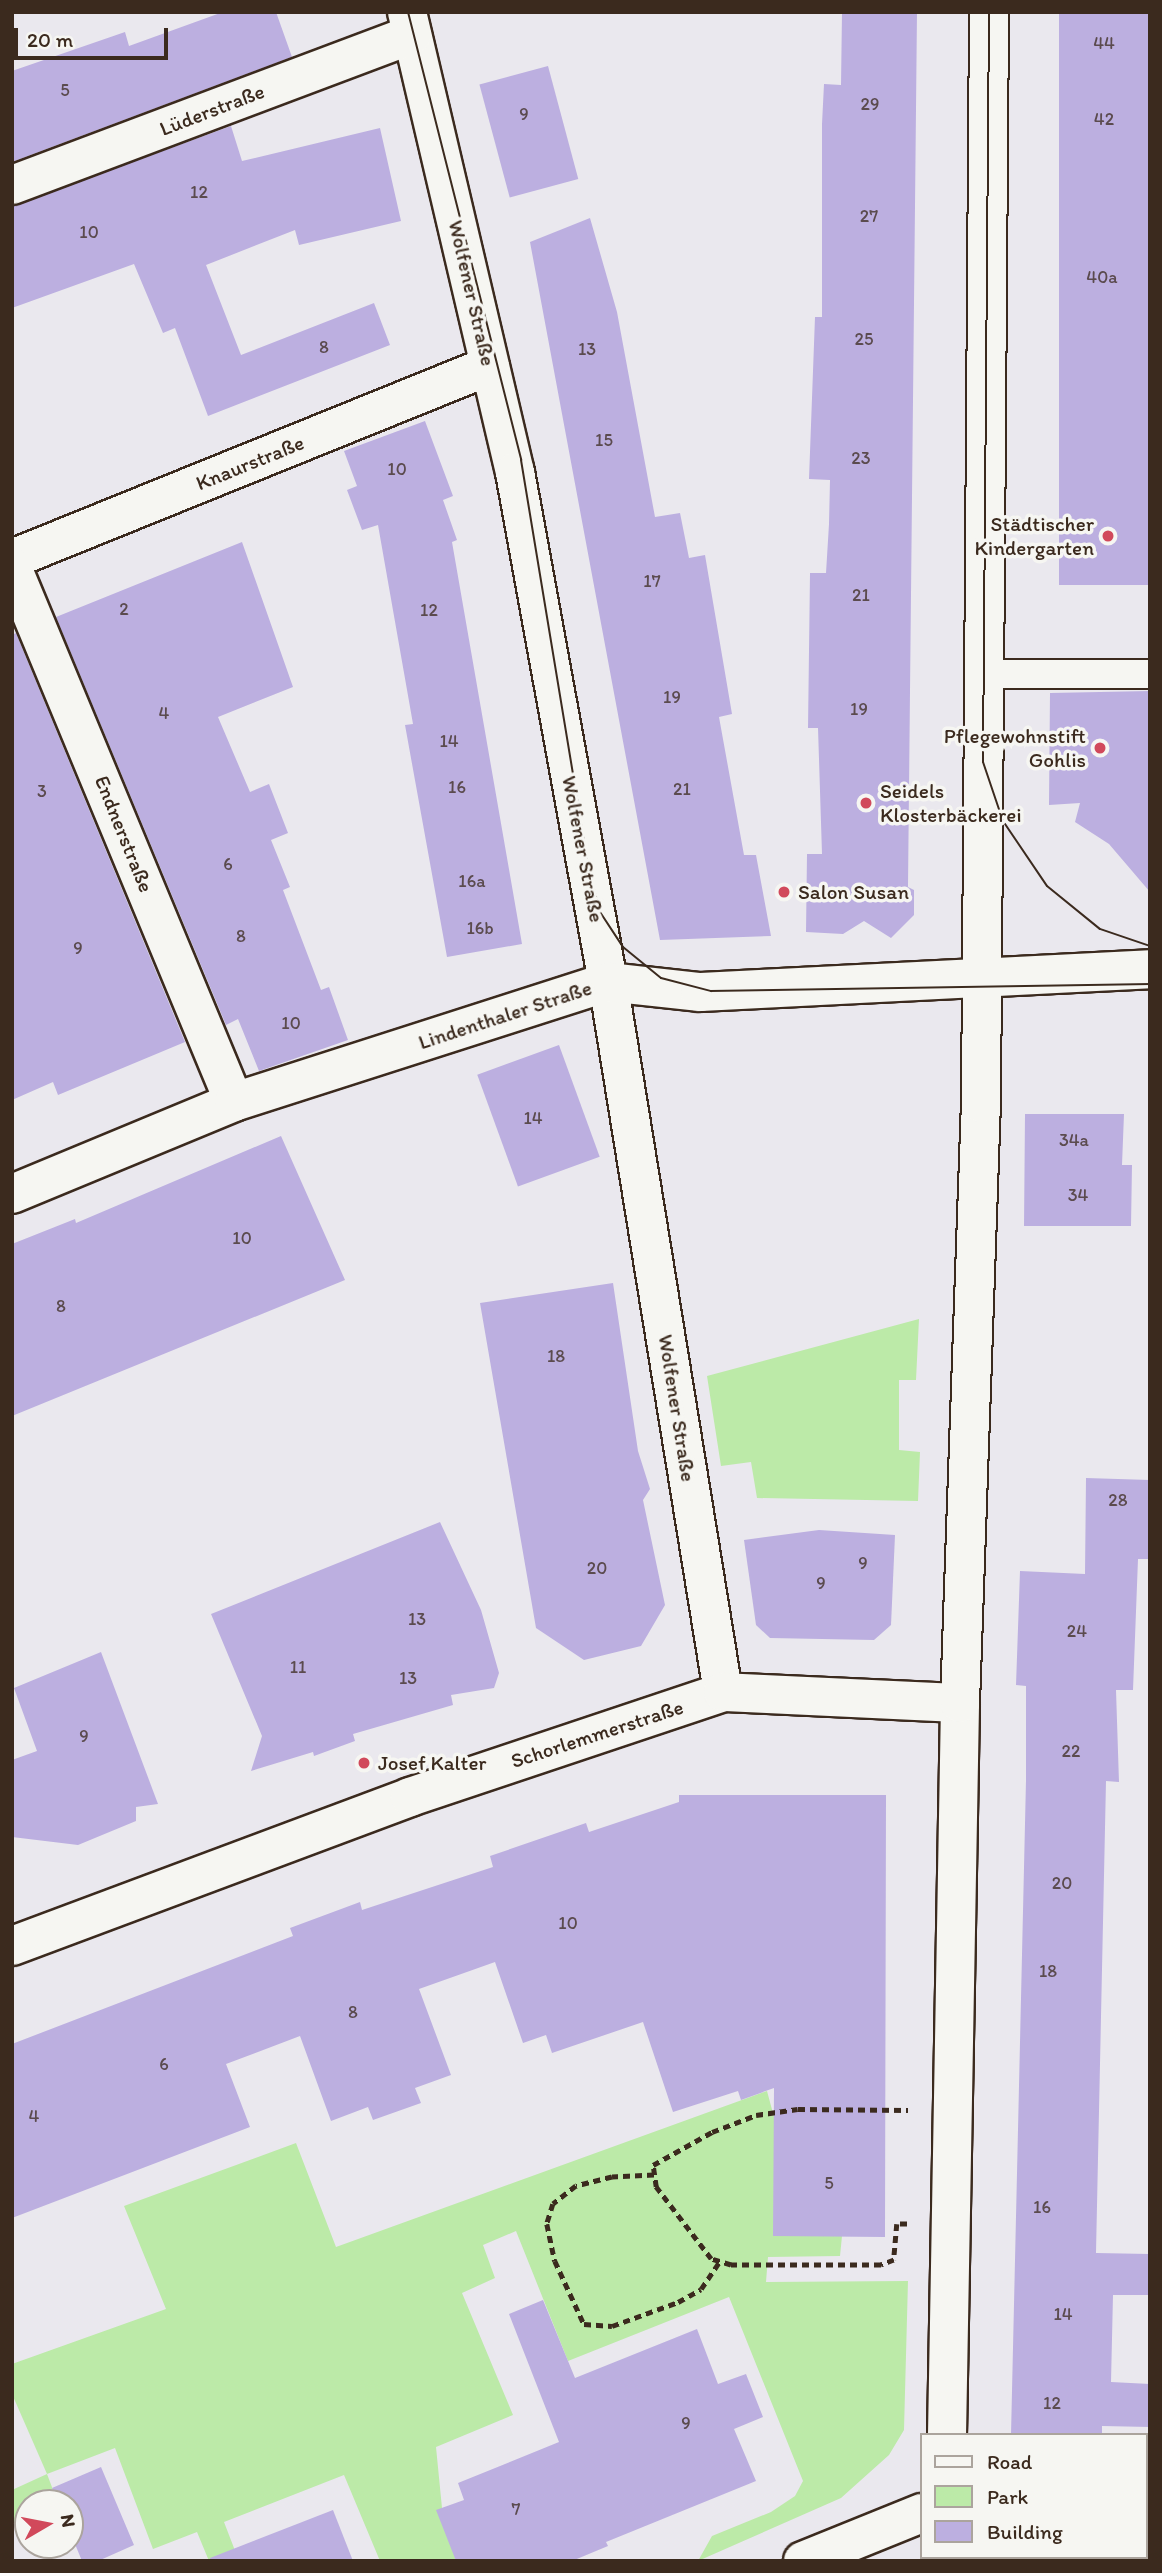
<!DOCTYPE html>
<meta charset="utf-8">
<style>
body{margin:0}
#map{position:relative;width:1162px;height:2573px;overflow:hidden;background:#eae8ee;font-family:Itim,sans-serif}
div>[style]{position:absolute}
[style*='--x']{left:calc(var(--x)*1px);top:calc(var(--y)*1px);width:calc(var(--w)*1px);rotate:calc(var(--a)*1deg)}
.green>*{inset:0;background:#bceaa8}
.building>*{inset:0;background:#bcafe0;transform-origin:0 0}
.path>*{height:4.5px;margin-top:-2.25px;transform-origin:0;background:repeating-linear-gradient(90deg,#3b2a1e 0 7px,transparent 0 12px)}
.roads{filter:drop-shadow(2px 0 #3b2a1e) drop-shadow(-2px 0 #3b2a1e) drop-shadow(0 2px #3b2a1e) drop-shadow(0 -2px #3b2a1e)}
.service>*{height:28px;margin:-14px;padding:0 14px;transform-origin:14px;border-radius:14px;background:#f6f6f2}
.minor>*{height:38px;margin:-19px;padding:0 19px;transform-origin:19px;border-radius:19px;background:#f6f6f2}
.tram>*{height:2px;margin:-1px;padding:0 1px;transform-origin:1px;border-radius:1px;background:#3b2a1e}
.dots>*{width:19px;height:19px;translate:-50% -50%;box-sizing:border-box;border:4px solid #f6f6f2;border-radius:50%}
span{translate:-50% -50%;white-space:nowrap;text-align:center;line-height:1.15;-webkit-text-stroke:7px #f6f6f2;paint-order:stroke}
.number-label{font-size:18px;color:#5b4b4e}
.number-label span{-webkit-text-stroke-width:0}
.street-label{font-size:21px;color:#3b2a1e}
.poi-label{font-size:21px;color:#3b2a1e}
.right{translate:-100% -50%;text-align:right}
.left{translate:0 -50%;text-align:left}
.frame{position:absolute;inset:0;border:14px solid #3b2a1e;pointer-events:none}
.legend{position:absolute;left:920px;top:2433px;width:228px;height:126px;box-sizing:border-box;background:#f6f6f2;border:2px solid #aba49d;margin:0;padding:9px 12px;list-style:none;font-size:21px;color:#3b2a1e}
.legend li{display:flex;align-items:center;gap:14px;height:35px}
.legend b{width:35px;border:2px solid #aba49d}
.north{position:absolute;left:14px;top:2489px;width:70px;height:70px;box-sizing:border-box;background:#f6f6f2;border:2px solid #aba49d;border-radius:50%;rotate:80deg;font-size:19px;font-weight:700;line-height:28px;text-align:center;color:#3b2a1e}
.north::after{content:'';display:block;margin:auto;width:24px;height:32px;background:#d1495b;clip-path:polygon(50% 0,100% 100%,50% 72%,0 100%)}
.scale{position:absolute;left:14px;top:28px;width:154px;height:32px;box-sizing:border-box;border:4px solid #3b2a1e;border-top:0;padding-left:9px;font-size:21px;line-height:24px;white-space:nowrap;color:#3b2a1e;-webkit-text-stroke:5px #f6f6f2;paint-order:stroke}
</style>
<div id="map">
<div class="green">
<i style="clip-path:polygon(919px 1319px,916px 1380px,899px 1380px,899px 1450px,920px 1452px,918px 1501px,757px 1498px,751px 1462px,721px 1466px,707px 1376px)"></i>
<i style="clip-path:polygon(767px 2091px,774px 2117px,842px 2236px,840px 2256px,768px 2257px,766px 2282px,908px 2281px,904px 2430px,889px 2455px,841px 2498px,698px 2561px,712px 2536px,771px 2512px,795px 2496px,803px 2481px,729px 2297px,568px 2361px,516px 2231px,483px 2245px,495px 2278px,462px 2293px,513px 2415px,436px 2447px,442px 2508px,456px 2561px,380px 2561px,344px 2475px,224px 2522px,239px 2561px,209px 2561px,197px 2532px,153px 2549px,115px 2448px,47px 2474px,58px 2503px,28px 2503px,28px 2521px,12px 2527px,12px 2490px,47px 2474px,12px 2394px,12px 2364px,166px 2309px,124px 2206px,296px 2143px,336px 2247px)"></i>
</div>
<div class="building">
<i style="clip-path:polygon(223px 12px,276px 12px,292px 57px,12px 162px,12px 71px,125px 32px,129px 46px)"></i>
<i style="clip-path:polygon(842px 12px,917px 12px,908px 887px,914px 890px,914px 915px,891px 938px,864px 921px,843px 934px,806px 932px,807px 854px,822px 854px,818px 728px,808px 728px,810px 573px,826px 573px,829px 524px,830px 480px,809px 479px,815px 317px,822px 317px,822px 124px,824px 84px,841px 85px)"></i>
<i style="left:1059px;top:12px;width:91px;height:573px"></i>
<i style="left:548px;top:66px;width:117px;height:71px;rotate:75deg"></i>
<i style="clip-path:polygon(231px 126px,242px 161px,380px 128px,401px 221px,299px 245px,295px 230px,206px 265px,241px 355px,374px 303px,390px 345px,208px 416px,175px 328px,163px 333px,134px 264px,12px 308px,12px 206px)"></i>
<i style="clip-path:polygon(590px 218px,617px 312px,655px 517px,680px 513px,689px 558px,705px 555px,732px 714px,719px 717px,744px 855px,756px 855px,771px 936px,660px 940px,530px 242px)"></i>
<i style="clip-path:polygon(425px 421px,453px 496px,443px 500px,457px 540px,452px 542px,522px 944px,447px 957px,405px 725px,413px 724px,378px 525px,362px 530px,347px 490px,357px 486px,344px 451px)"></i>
<i style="clip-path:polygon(242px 542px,293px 687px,218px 717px,250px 792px,269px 784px,288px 833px,271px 840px,290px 887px,283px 890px,321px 990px,329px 987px,348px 1040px,259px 1071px,238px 1019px,226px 1025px,56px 617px)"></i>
<i style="clip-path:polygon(16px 633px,185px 1042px,58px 1095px,53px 1082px,12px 1100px,12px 635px)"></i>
<i style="clip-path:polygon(1150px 691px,1150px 892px,1109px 844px,1075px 822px,1080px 803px,1049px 805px,1050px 693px)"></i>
<i style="left:559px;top:1045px;width:119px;height:87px;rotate:70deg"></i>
<i style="clip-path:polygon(1025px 1114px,1124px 1114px,1122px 1165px,1132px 1165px,1131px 1226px,1024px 1226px)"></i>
<i style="clip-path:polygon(281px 1136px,345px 1280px,12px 1416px,12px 1244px,75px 1219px,76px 1223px)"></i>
<i style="clip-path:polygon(613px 1283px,638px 1451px,650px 1489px,643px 1500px,665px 1605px,641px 1646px,584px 1660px,536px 1628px,480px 1303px)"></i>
<i style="clip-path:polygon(1086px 1478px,1150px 1480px,1150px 1559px,1138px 1559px,1133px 1690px,1116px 1690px,1119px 1782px,1106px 1781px,1096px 2253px,1150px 2254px,1150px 2295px,1113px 2295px,1111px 2382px,1150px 2384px,1150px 2427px,1102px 2426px,1102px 2435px,1011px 2435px,1026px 1780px,1026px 1686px,1016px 1685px,1020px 1571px,1085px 1574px)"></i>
<i style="clip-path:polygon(440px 1522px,481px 1610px,499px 1673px,494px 1688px,451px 1695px,453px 1705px,353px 1734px,355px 1741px,314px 1756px,313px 1752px,251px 1771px,262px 1736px,211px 1614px)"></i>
<i style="clip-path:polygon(819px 1530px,895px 1535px,891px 1625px,874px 1640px,770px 1638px,756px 1625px,744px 1540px)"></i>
<i style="clip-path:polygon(101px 1652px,158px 1804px,136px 1807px,136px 1821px,78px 1845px,12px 1837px,12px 1760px,37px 1751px,14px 1688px)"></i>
<i style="clip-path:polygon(679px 1795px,886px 1795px,885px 2237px,773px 2236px,774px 2088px,741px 2100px,738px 2091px,673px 2112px,643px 2022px,552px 2053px,546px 2035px,523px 2043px,495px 1962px,419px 1989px,451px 2075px,415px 2088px,421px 2103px,373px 2120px,368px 2107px,331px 2121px,300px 2036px,226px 2064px,250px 2127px,12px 2218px,12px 2044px,293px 1936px,290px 1928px,360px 1902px,362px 1910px,493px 1867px,490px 1856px,586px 1823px,589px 1832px,679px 1802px)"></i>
<i style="clip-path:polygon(543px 2300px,575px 2378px,697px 2329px,718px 2384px,746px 2374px,763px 2417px,734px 2429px,756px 2481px,606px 2542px,608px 2546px,572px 2561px,456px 2561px,436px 2510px,464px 2500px,458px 2483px,559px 2442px,509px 2314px)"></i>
<i style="clip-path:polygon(101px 2467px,134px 2545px,98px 2561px,82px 2561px,70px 2532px,70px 2503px,59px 2503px,52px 2488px)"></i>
<i style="clip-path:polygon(333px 2510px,353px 2561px,211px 2561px,210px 2558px)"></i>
</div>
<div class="path">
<i style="--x:654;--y:2175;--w:42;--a:177.3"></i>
<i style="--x:612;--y:2177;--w:37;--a:166"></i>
<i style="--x:576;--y:2186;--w:29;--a:142"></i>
<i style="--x:553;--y:2204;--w:21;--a:107"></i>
<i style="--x:547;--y:2224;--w:38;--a:78"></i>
<i style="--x:555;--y:2261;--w:69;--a:65.3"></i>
<i style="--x:584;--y:2324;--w:28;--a:4"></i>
<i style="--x:612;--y:2326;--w:70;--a:-20"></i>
<i style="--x:678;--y:2302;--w:26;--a:-29"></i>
<i style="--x:701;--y:2289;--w:32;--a:-56"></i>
<i style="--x:907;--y:2224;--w:10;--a:180"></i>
<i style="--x:897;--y:2224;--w:36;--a:95"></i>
<i style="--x:894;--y:2260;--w:14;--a:159"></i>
<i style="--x:881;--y:2265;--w:150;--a:180"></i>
<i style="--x:731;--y:2265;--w:21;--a:-163"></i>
<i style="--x:711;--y:2259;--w:91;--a:-127.4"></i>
<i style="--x:656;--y:2187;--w:22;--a:-98"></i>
<i style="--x:653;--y:2165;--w:68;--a:-29.2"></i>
<i style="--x:712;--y:2132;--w:47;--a:-21.1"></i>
<i style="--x:756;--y:2115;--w:42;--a:-8.1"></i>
<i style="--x:798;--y:2109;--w:110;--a:0.5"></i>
</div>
<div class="roads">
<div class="service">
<i style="--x:982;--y:674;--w:168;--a:0"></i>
</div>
<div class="minor">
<i style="--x:407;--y:12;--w:473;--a:76.8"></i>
<i style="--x:515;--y:472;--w:518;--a:79.67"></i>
<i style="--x:608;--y:982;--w:719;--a:80.8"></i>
<i style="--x:12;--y:185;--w:427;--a:-20.6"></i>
<i style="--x:12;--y:559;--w:515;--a:-22.03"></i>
<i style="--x:12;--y:567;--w:579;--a:67.46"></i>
<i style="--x:12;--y:1194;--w:240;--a:-22.5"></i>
<i style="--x:234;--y:1102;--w:393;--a:-17.8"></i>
<i style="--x:608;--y:982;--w:93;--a:6.2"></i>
<i style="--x:700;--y:992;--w:451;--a:-2.9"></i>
<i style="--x:12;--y:1946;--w:425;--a:-20.5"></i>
<i style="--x:410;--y:1797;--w:330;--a:-18.5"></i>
<i style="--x:723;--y:1692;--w:237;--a:2.7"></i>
<i style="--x:947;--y:2435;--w:732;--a:-88.98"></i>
<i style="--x:960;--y:1703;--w:600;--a:-88"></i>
<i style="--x:981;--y:1103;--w:1091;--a:-89.58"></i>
<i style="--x:948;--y:2557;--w:4;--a:90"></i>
<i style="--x:803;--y:2561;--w:128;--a:-22"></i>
</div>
</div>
<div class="tram">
<i style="--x:408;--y:12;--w:462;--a:75.8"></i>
<i style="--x:521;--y:460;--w:416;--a:80.6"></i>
<i style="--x:589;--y:870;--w:43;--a:75.3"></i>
<i style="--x:600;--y:912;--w:42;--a:56.7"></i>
<i style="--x:623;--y:947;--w:49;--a:39.2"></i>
<i style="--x:661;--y:978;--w:52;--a:14.6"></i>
<i style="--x:711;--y:991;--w:439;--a:-0.9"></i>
<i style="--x:989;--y:12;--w:750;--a:90.46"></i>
<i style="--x:983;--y:762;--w:62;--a:71.3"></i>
<i style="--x:1003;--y:821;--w:78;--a:55.9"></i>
<i style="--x:1047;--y:886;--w:68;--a:39.1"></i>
<i style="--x:1100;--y:929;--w:53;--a:18.8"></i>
</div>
<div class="dots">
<i style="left:1108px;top:536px;background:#d1495b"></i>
<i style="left:1100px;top:748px;background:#d1495b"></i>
<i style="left:866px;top:803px;background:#d1495b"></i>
<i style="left:784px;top:892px;background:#d1495b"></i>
<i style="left:364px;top:1763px;background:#d1495b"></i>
</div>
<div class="number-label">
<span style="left:1104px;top:43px">44</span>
<span style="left:65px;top:90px">5</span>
<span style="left:870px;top:104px">29</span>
<span style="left:524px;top:114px">9</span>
<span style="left:1104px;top:119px">42</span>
<span style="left:199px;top:192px">12</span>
<span style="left:869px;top:216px">27</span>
<span style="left:89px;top:232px">10</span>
<span style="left:1102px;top:277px">40a</span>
<span style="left:864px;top:339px">25</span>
<span style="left:324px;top:347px">8</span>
<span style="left:587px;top:349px">13</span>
<span style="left:604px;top:440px">15</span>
<span style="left:861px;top:458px">23</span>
<span style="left:397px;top:469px">10</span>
<span style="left:652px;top:581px">17</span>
<span style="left:861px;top:595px">21</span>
<span style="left:124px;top:609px">2</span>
<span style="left:429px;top:610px">12</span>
<span style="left:672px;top:697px">19</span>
<span style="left:859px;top:709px">19</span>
<span style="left:164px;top:713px">4</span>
<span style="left:449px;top:741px">14</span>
<span style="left:457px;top:787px">16</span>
<span style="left:682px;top:789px">21</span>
<span style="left:42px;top:791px">3</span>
<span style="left:228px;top:864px">6</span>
<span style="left:472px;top:881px">16a</span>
<span style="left:480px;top:928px">16b</span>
<span style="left:241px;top:936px">8</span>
<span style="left:78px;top:948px">9</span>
<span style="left:291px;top:1023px">10</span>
<span style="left:533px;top:1118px">14</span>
<span style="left:1074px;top:1140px">34a</span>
<span style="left:1078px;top:1195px">34</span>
<span style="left:242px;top:1238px">10</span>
<span style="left:61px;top:1306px">8</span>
<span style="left:556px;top:1356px">18</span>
<span style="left:1118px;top:1500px">28</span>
<span style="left:863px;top:1563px">9</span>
<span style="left:597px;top:1568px">20</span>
<span style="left:821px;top:1583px">9</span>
<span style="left:417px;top:1619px">13</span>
<span style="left:1077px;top:1631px">24</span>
<span style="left:298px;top:1667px">11</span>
<span style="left:408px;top:1678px">13</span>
<span style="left:84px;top:1736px">9</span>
<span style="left:1071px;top:1751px">22</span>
<span style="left:1062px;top:1883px">20</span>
<span style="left:568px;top:1923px">10</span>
<span style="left:1048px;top:1971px">18</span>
<span style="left:353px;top:2012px">8</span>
<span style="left:164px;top:2064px">6</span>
<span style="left:34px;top:2116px">4</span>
<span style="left:829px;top:2183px">5</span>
<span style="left:1042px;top:2207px">16</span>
<span style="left:1063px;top:2314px">14</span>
<span style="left:1052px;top:2403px">12</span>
<span style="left:686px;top:2423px">9</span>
<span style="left:516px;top:2509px">7</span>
</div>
<div class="street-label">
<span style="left:212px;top:110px;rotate:-21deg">Lüderstraße</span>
<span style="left:472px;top:293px;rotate:77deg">Wolfener Straße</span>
<span style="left:250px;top:463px;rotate:-22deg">Knaurstraße</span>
<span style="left:124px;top:834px;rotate:68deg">Endnerstraße</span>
<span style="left:583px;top:849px;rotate:79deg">Wolfener Straße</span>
<span style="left:505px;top:1015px;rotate:-18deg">Lindenthaler Straße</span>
<span style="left:677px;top:1408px;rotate:81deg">Wolfener Straße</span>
<span style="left:597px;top:1734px;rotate:-18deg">Schorlemmerstraße</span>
</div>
<div class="poi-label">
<span class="right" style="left:1094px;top:536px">Städtischer<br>Kindergarten</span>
<span class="right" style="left:1086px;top:748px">Pflegewohnstift<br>Gohlis</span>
<span class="left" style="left:880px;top:803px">Seidels<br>Klosterbäckerei</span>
<span class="left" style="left:798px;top:892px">Salon Susan</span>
<span class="left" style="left:378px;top:1763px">Josef Kalter</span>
</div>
<div class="frame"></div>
<ul class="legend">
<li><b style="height:9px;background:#f6f6f2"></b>Road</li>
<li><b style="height:19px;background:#bceaa8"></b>Park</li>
<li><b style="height:19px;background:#bcafe0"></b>Building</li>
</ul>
<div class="north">N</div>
<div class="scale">20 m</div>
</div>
